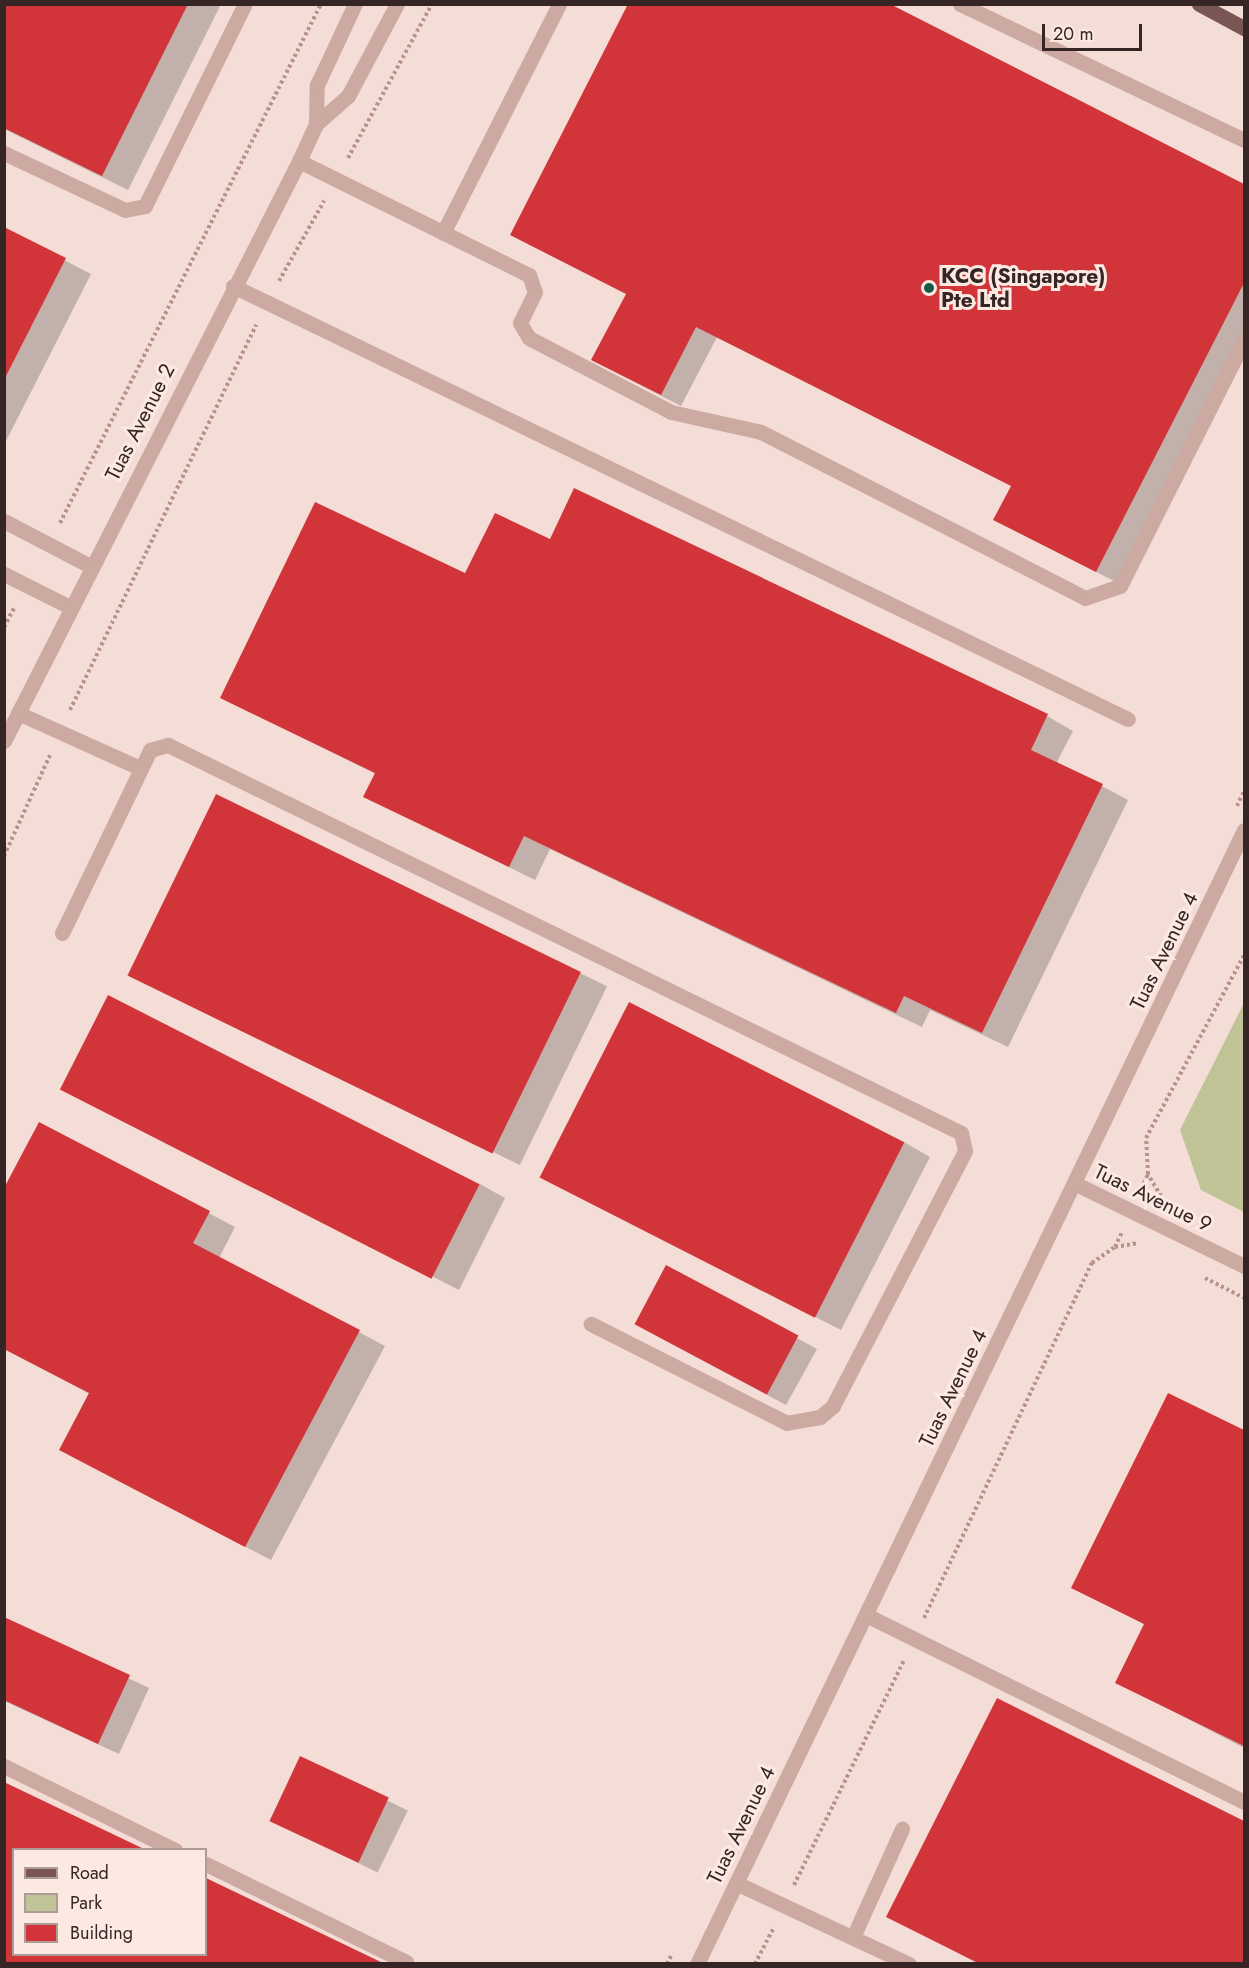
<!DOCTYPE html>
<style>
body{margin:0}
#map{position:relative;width:1249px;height:1968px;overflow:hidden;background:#f3ddd6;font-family:Jost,sans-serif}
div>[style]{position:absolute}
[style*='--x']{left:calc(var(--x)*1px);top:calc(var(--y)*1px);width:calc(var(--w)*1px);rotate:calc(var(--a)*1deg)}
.green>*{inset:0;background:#c0c395}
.shadow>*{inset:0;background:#0003;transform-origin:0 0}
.building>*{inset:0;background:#d1353a;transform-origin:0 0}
.path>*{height:4px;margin-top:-2px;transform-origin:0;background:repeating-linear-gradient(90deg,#b8928b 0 3px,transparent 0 6px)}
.service>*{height:15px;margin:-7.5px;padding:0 7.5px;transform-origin:7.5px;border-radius:7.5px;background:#cca9a1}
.minor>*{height:15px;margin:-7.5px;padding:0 7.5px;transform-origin:7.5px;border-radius:7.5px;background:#cca9a1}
.tertiary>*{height:15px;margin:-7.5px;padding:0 7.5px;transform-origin:7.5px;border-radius:7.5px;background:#cca9a1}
.primary>*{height:15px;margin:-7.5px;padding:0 7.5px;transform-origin:7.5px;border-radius:7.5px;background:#795654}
.dots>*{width:16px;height:16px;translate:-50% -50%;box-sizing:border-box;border:3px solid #fbe9e2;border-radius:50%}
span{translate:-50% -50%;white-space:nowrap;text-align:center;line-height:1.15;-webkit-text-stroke:6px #fbe9e2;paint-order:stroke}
.poi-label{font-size:21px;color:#352525;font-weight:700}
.left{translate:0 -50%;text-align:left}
.street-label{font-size:21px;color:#352525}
.frame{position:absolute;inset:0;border:6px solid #352525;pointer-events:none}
.legend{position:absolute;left:12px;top:1848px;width:195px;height:108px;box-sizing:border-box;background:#fbe9e2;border:2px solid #ac9b96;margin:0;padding:8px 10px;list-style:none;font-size:18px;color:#352525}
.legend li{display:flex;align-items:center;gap:12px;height:30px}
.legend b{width:30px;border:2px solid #ac9b96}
.scale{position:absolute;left:1042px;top:24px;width:100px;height:27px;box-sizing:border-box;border:3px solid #352525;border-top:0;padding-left:8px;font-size:18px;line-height:21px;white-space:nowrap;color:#352525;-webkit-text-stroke:4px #fbe9e2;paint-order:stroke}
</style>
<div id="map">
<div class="green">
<i style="clip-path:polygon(1244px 1003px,1244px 1212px,1201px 1190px,1180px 1130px)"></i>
</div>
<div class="shadow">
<i style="clip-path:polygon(4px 4px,221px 4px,128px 190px,4px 129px)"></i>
<i style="clip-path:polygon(887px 4px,1244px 186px,1244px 333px,1116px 582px,1015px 531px,1012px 486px,717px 337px,681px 406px,613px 371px)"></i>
<i style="clip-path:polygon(4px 229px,91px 274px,4px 445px)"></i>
<i style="clip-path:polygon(575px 490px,1047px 716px,1073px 731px,1057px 762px,1128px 800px,1008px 1047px,930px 1010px,922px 1027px,550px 849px,535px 880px,365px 796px,376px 774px,222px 698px,466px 575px,550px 541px)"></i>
<i style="left:217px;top:796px;width:434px;height:199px;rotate:26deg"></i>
<i style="clip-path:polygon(62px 1088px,480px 1184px,505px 1198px,459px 1290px)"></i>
<i style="clip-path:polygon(40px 1124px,235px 1227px,219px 1258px,385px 1346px,271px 1560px,86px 1464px,90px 1394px,4px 1349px)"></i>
<i style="clip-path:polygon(904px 1142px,930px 1157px,841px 1330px,541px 1177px)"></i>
<i style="clip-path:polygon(667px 1267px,817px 1349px,786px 1405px,655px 1335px)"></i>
<i style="clip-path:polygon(1169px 1395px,1244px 1432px,1244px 1748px,1117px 1682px,1146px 1625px,1073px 1587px)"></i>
<i style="clip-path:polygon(4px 1619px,149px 1688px,119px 1754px,4px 1701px)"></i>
<i style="clip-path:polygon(997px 1700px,1244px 1823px,1244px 1964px,979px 1964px,888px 1916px)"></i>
<i style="left:300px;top:1758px;width:120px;height:69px;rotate:26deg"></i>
<i style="clip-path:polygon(14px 1850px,14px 1954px,206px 1954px,206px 1880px,381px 1964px,4px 1964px)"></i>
</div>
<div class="building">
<i style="clip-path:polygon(4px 4px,188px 4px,102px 176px,4px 128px)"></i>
<i style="clip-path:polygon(628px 4px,890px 4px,1244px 184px,1244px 283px,1096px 572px,993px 520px,1011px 486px,696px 327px,661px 395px,591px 360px,626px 294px,510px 235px)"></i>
<i style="clip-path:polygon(4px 227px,66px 258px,4px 380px)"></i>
<i style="clip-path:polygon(574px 488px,1048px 714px,1031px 750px,1103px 784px,982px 1033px,904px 996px,896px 1013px,524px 836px,509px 867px,363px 797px,375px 773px,220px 698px,315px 502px,465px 573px,495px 513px,550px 539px)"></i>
<i style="left:216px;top:794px;width:406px;height:202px;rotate:26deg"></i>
<i style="left:108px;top:995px;width:417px;height:106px;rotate:27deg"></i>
<i style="left:629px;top:1002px;width:309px;height:197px;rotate:27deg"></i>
<i style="clip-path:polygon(39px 1122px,210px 1211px,193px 1243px,360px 1330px,245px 1547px,59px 1450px,89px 1393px,4px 1349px,4px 1188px)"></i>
<i style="left:666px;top:1265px;width:150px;height:67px;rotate:28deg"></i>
<i style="clip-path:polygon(1168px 1393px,1244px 1430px,1244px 1746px,1115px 1683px,1144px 1624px,1071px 1588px)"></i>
<i style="clip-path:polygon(4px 1617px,130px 1675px,98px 1744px,4px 1700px)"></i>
<i style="clip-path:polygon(997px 1698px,1244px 1821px,1244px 1964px,980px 1964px,886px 1917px)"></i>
<i style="left:300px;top:1756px;width:98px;height:72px;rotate:25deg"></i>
<i style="clip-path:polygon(4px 1782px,146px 1850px,14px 1850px,14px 1954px,206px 1954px,206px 1878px,385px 1964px,4px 1964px)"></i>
</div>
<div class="path">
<i style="--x:348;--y:158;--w:175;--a:-61.4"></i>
<i style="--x:279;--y:281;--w:92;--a:-60.6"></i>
<i style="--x:60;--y:523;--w:581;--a:-63.3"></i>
<i style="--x:4;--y:627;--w:24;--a:-62"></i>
<i style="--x:70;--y:710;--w:428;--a:-64.2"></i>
<i style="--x:1237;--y:806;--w:17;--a:-65"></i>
<i style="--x:4;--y:856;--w:111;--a:-65.5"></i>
<i style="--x:1141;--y:1189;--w:17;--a:-65"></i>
<i style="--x:1161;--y:1196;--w:26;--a:-121"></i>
<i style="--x:1148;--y:1174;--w:36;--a:-93"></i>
<i style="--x:1146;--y:1138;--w:208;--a:-61.8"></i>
<i style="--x:1115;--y:1247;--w:17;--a:-65"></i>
<i style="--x:1205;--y:1278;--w:44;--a:27.1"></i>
<i style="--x:924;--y:1618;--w:393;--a:-64.7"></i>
<i style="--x:1092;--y:1263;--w:28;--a:-35"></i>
<i style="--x:1115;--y:1247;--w:22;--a:-10"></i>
<i style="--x:794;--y:1885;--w:250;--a:-63.9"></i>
<i style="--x:667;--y:1964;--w:11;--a:-63"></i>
<i style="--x:755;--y:1964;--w:42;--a:-62.8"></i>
</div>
<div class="service">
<i style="--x:960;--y:4;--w:315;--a:25.6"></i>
<i style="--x:4;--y:153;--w:134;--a:25.2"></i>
<i style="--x:125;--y:210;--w:20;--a:-11"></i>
<i style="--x:145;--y:206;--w:225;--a:-63.7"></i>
<i style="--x:299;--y:161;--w:257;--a:26.4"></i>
<i style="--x:529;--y:275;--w:18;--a:71"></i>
<i style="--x:535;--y:292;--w:34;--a:116"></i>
<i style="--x:520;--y:323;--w:17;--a:59"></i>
<i style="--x:529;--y:338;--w:160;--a:27.5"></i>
<i style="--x:671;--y:412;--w:92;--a:12.5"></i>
<i style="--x:761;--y:432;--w:364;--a:27.1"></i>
<i style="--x:1085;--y:598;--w:37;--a:-19"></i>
<i style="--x:1120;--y:586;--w:275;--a:-63.2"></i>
<i style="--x:443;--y:233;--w:257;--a:-63.1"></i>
<i style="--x:233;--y:286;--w:994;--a:25.82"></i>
<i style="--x:4;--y:521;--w:97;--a:27.6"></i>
<i style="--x:4;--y:574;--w:74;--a:26.6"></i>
<i style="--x:18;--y:713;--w:134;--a:24.3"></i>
<i style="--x:62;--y:933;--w:203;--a:-64.3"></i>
<i style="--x:150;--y:750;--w:19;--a:-16"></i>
<i style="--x:168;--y:745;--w:883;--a:26.07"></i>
<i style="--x:961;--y:1133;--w:18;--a:77"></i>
<i style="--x:965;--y:1151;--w:287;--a:117.4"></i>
<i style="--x:833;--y:1406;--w:17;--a:140"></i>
<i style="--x:820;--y:1417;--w:34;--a:170"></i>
<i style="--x:787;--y:1423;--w:220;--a:-153.2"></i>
<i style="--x:866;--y:1615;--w:422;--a:26.3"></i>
<i style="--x:4;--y:1766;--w:191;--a:26.2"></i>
<i style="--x:206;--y:1864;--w:223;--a:26.1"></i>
<i style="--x:736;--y:1883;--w:191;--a:25.1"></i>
<i style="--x:853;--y:1937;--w:119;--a:-65.6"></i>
</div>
<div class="minor">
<i style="--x:1076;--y:1184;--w:187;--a:26"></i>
<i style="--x:697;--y:1964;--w:1259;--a:-64.25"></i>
</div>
<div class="tertiary">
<i style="--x:316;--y:124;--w:43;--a:-41.2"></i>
<i style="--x:348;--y:96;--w:104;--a:-62"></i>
<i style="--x:4;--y:741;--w:651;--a:-63.04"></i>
<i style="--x:299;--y:161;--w:41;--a:-65.3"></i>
<i style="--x:316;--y:124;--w:39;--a:-89"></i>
<i style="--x:317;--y:85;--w:89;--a:-64.9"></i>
</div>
<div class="primary">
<i style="--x:1199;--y:4;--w:51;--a:28.1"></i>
</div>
<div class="dots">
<i style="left:929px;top:288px;background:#175a4c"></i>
</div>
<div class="poi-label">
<span class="left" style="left:941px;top:288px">KCC (Singapore)<br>Pte Ltd</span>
</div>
<div class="street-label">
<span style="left:140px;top:422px;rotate:-63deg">Tuas Avenue 2</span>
<span style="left:1164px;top:951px;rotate:-64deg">Tuas Avenue 4</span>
<span style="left:1153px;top:1198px;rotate:26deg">Tuas Avenue 9</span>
<span style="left:953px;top:1388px;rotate:-64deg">Tuas Avenue 4</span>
<span style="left:741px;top:1825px;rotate:-64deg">Tuas Avenue 4</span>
</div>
<div class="frame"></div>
<ul class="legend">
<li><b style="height:8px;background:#795654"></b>Road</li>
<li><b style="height:16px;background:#c0c395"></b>Park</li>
<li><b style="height:16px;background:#d1353a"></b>Building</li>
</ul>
<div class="scale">20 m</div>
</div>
